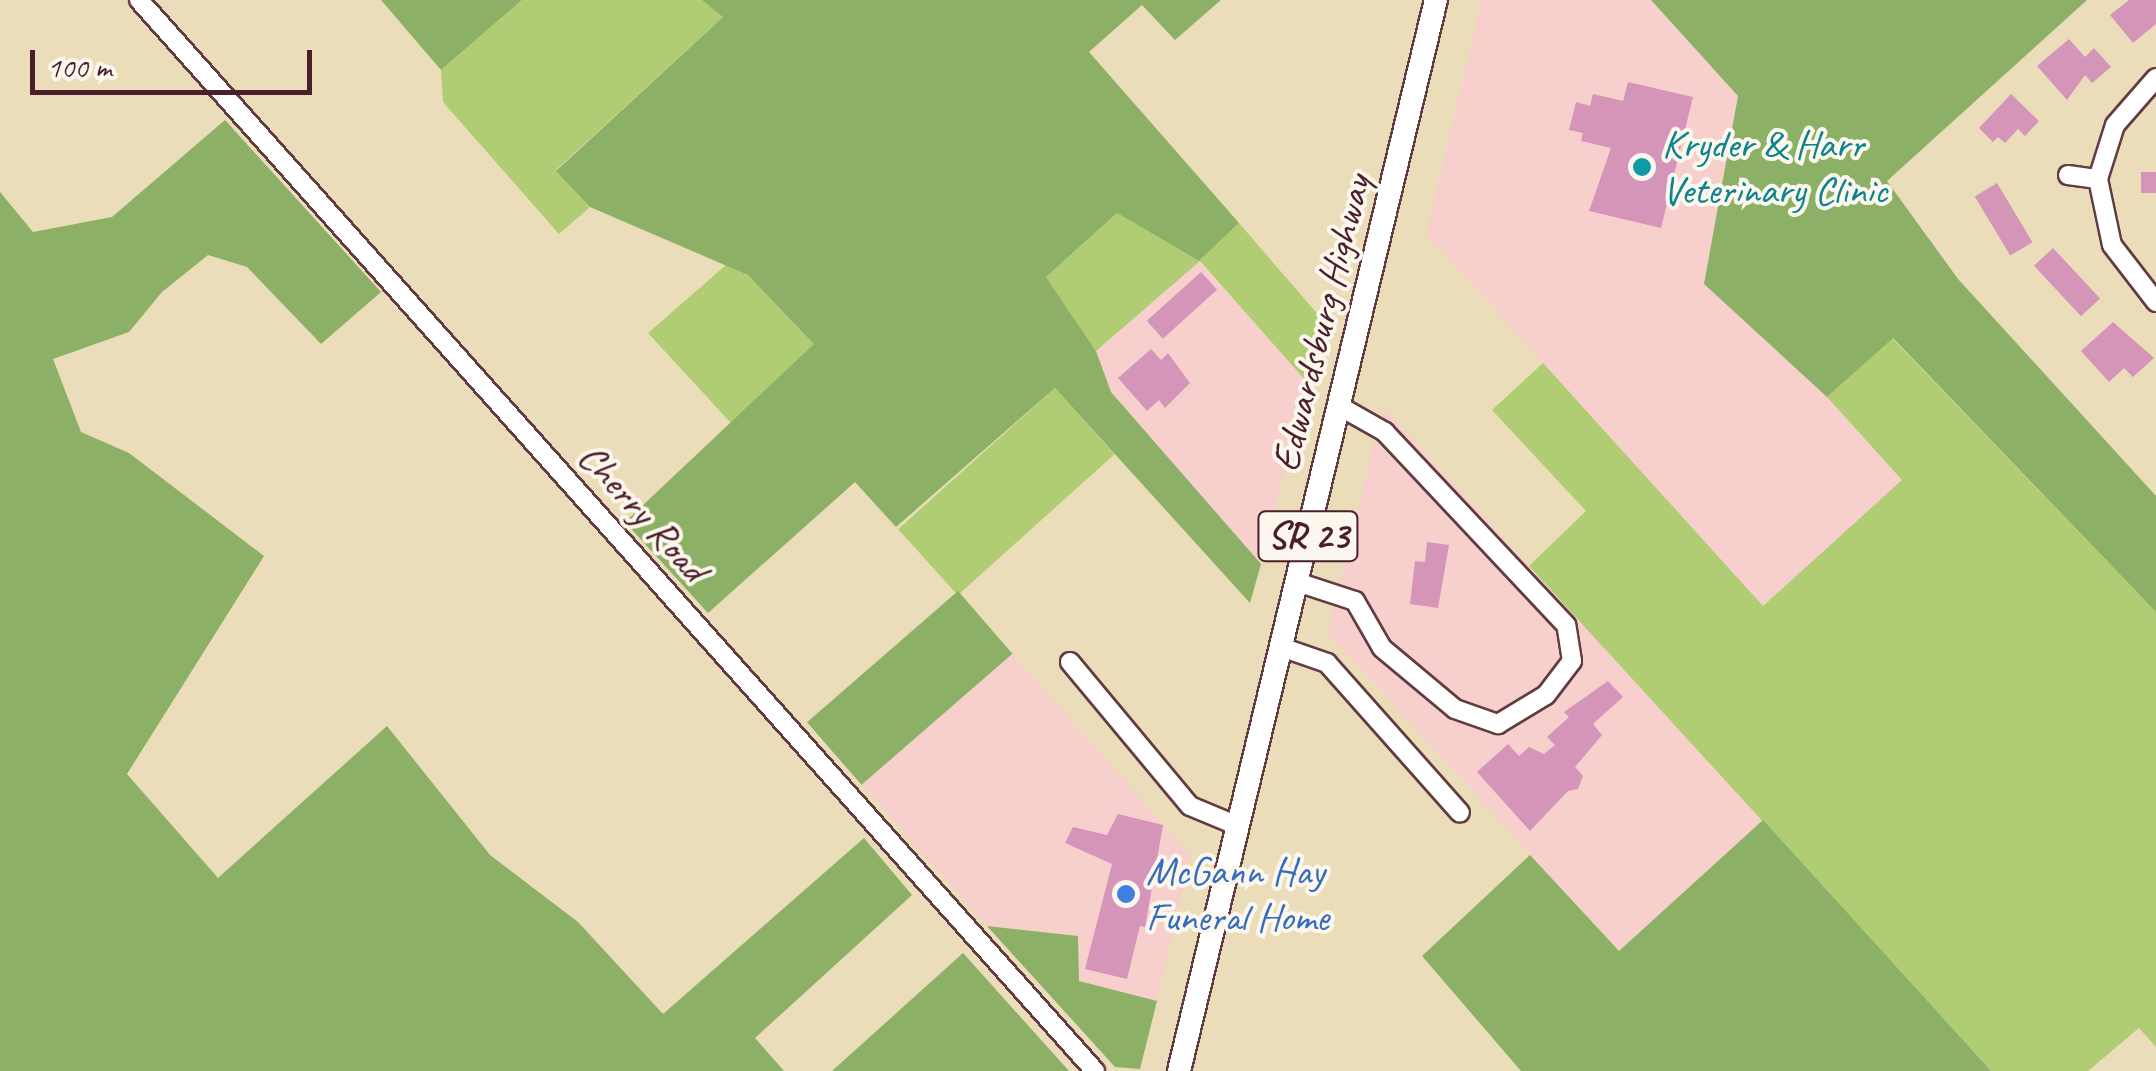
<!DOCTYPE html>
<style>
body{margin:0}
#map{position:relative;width:2156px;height:1071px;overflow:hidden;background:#ebddb9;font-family:Caveat,sans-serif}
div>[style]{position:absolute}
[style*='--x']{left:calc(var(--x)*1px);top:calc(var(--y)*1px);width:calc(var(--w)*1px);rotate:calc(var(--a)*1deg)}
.built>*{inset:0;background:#f7d0ce}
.green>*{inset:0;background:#b0cd73;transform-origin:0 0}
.forest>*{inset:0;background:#8cb065;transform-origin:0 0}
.building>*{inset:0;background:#d495b9;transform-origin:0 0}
.roads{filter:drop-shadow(2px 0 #623c40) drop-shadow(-2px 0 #623c40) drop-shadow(0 2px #623c40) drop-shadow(0 -2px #623c40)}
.minor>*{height:18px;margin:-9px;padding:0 9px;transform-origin:9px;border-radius:9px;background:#fff}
.major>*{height:22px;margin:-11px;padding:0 11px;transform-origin:11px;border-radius:11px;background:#fff}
.dots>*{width:28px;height:28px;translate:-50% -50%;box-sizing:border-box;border:5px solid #fbf7ec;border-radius:50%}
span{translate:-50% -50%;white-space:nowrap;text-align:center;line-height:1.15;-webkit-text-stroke:8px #fbf7ec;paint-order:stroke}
.shield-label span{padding:2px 8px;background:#fbf7ec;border:2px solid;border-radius:8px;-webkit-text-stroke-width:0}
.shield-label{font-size:38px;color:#4a1f2b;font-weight:700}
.culture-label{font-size:40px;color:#0d838f}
.left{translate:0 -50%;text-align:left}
.street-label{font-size:40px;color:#4a1f2b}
.shop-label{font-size:40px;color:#366cbe}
.scale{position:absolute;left:30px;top:50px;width:282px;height:45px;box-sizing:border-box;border:5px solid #4a1f2b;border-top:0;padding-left:12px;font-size:30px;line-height:35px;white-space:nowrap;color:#4a1f2b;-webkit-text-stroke:8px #fbf7ec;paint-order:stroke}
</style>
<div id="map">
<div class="built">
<i style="clip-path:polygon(1482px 0,1651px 0,1738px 96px,1704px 284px,1827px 397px,1902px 480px,1763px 606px,1426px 233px)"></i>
<i style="clip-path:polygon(1199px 261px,1307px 382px,1261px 564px,1111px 392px,1096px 351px)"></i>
<i style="clip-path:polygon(1383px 407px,1763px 820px,1619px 951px,1327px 632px)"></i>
<i style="clip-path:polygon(1012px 654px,1191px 855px,1157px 1001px,1079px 981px,1077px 936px,987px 926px,862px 785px)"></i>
</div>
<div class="green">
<i style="clip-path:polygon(522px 0,702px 0,724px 16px,556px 170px,590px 207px,559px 234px,443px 102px,441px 70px)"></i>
<i style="clip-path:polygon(1117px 213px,1199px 261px,1239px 223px,1321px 318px,1307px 382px,1200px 261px,1096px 351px,1046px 277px)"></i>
<i style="clip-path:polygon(726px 265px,748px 275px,815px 344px,731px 423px,648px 333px)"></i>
<i style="clip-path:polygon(1892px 338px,2156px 612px,2156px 1047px,2139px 1028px,2088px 1071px,1991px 1071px,1529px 566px,1586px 511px,1492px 410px,1543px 363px,1763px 606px,1902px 480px,1827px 397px)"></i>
<i style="left:1055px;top:388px;width:89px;height:211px;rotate:48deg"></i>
</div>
<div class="forest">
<i style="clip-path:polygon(381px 0,522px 0,441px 70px)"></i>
<i style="clip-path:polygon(702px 0,1221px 0,1175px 40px,1142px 5px,1089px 52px,1239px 223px,1199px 261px,1117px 213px,1046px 277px,1096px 351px,1111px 392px,1261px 564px,1250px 603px,1055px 388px,896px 527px,855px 482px,708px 613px,625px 522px,814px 344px,748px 275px,590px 207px,556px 171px,723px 17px)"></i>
<i style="clip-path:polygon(1651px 0,2087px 0,1887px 181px,1958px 279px,2156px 496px,2156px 612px,1893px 338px,1827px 397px,1704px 284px,1738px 96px)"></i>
<i style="clip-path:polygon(225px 120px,381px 292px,321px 344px,247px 267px,208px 255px,162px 292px,129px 332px,53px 359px,81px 432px,129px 453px,264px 556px,127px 774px,218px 878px,387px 726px,490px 855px,578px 922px,663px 1014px,864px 838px,912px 895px,755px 1038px,784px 1071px,0 1071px,0 192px,33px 232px,112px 217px)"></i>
<i style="left:958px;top:591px;width:83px;height:200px;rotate:49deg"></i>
<i style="clip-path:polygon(1763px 820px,1991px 1071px,1521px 1071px,1422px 956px,1530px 855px,1619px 951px)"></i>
<i style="clip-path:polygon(987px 926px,1078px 936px,1079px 981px,1157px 1001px,1140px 1069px,1115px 1067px)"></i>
<i style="clip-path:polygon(963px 953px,1069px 1071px,832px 1071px)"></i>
</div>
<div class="building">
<i style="clip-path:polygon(2129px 0,2156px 0,2156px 24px,2133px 43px,2110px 15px)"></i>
<i style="clip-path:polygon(2069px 39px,2085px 57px,2094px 48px,2111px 67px,2092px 83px,2085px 75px,2067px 100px,2037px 66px)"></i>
<i style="clip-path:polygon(1628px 82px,1693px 97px,1661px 228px,1589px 211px,1611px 148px,1581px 141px,1583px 133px,1569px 130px,1576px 102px,1590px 106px,1593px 94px,1623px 101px)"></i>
<i style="clip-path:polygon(2011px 94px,2039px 121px,2025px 136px,2018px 129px,2005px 143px,1998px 137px,1993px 142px,1979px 128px)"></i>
<i style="left:2141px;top:172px;width:15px;height:21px"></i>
<i style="left:1997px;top:183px;width:69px;height:26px;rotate:59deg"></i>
<i style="left:2053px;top:248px;width:69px;height:26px;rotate:47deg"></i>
<i style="left:1201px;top:272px;width:24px;height:73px;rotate:48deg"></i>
<i style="clip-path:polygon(2113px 322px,2154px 358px,2133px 377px,2124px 368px,2109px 382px,2081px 351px)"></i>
<i style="clip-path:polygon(1151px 349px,1161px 360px,1168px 353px,1190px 383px,1165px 408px,1159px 400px,1147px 411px,1118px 378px)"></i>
<i style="clip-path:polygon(1427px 542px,1449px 545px,1438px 608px,1410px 604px,1415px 561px,1425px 562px)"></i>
<i style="clip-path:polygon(1608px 681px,1623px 697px,1593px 724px,1602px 735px,1575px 767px,1583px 776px,1578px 789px,1568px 791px,1530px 831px,1477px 772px,1508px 744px,1519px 756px,1529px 747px,1544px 754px,1555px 745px,1547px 737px,1569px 717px,1564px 712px)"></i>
<i style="clip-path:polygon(1118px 814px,1163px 825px,1145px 927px,1140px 926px,1127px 979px,1085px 969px,1112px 864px,1065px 843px,1073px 827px,1107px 835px)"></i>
</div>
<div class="roads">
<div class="minor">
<i style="--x:139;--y:0;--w:1436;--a:48.25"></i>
<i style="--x:2156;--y:78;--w:62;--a:131.1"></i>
<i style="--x:2115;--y:125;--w:57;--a:107.5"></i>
<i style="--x:2098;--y:179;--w:67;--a:78"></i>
<i style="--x:2112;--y:245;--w:72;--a:52.3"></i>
<i style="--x:2068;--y:175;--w:30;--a:8"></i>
<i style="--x:1297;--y:582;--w:61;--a:18.1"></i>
<i style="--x:1355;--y:601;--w:54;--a:60.1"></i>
<i style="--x:1382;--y:648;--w:95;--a:39.9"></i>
<i style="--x:1455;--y:709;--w:46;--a:19.2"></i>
<i style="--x:1498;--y:724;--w:56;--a:-31.1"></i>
<i style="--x:1546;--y:695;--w:43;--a:-52.6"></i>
<i style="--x:1572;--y:661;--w:36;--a:-99"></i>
<i style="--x:1566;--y:625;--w:265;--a:-133.2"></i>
<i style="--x:1385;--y:432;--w:53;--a:-150.5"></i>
<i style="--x:1281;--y:647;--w:49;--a:19.2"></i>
<i style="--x:1327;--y:663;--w:200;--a:48.4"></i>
<i style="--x:1070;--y:662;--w:187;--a:50.2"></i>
<i style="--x:1190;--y:806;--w:52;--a:22.6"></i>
</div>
<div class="major">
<i style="--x:1179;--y:1071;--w:1101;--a:-76.51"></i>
</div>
</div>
<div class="dots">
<i style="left:1642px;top:167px;background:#0f9aa8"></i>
<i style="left:1126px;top:894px;background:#3f7fe0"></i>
</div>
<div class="shield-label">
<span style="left:1308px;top:536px">SR 23</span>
</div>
<div class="culture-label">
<span class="left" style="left:1662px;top:167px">Kryder &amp; Harr<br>Veterinary Clinic</span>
</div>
<div class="street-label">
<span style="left:1321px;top:323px;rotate:-76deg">Edwardsburg Highway</span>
<span style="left:643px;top:512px;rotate:48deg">Cherry Road</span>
</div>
<div class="shop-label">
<span class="left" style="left:1146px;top:894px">McGann Hay<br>Funeral Home</span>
</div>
<div class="scale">100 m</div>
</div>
